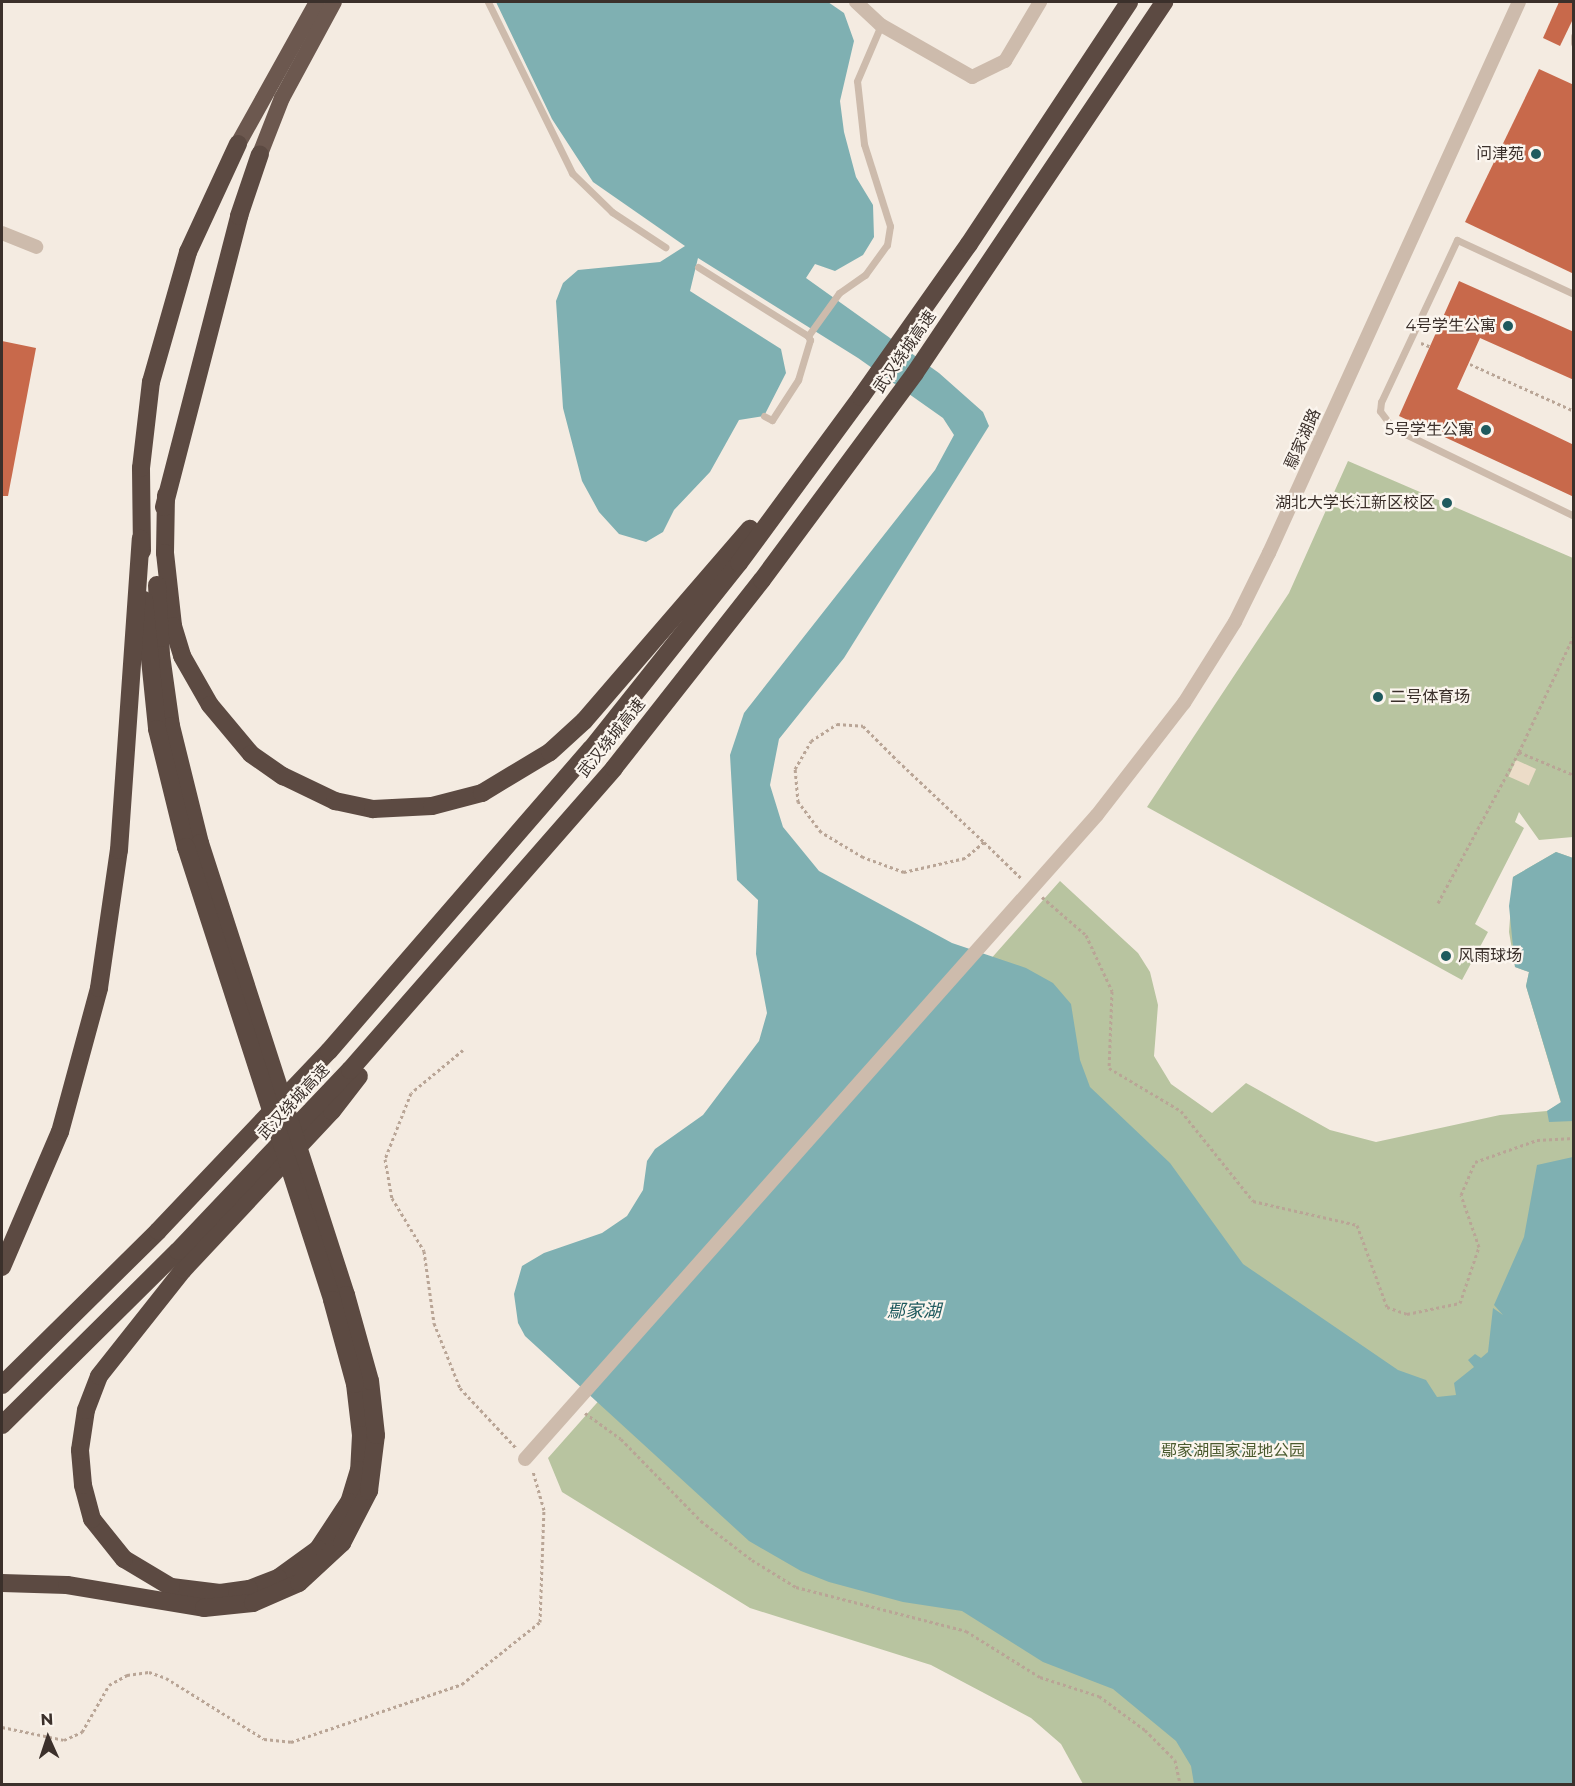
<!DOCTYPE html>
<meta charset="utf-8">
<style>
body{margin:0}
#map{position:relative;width:1575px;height:1786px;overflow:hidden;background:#f4ebe1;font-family:Montserrat,"Noto Sans SC",sans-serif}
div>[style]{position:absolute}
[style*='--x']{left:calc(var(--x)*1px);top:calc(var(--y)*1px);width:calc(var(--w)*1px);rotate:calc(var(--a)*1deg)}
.green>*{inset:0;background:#b8c4a0}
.plaza>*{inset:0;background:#ecdcc8;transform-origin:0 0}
.water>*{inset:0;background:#7fb0b2}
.building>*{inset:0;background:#c8694b}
.path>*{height:3px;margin-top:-1.5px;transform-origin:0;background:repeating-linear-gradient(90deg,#b9a596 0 3px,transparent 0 6px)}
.service>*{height:7px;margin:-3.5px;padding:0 3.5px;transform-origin:3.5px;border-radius:3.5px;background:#cdbbac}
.minor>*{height:14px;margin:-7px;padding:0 7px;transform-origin:7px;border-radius:7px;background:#cdbbac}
.trunk>*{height:16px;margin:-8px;padding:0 8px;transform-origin:8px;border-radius:8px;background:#6c584f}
.motorway>*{height:18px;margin:-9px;padding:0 9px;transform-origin:9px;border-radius:9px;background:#5c4a42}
.motorway-bridge>*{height:18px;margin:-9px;padding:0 9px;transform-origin:9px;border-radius:9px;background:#5c4a42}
.dots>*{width:16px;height:16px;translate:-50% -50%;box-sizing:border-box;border:3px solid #fbf5ee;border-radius:50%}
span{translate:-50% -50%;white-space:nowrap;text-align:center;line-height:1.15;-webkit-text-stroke:4.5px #fbf5ee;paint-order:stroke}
.poi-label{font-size:16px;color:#3b302b}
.right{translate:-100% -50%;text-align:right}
.left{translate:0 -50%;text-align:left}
.street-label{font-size:16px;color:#3b302b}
.park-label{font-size:16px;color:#4a5a2e}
.water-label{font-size:18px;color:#1f5a5e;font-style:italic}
.frame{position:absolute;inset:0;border:3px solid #3b302b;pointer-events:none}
.north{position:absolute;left:18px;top:1708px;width:60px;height:60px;-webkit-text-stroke:4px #fbf5ee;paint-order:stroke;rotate:357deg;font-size:16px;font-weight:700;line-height:24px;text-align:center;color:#3b302b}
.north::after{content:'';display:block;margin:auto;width:21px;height:27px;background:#3b302b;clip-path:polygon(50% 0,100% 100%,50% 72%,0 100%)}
</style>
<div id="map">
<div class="green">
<i style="clip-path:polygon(1348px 461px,1573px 558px,1573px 837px,1539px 840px,1519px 812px,1515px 822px,1524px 828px,1475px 924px,1488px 932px,1462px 980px,1147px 807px,1289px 593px)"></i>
<i style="clip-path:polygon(1556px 852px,1573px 858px,1573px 1784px,1083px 1784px,1061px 1744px,1031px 1718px,931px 1665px,750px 1608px,562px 1492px,548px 1458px,1060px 881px,1138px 953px,1150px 972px,1158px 1005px,1154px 1056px,1171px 1084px,1212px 1113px,1246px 1083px,1330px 1130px,1376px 1142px,1500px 1115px,1547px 1111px,1561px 1103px,1526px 986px,1529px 972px,1515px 967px,1509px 932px,1513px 877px)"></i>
</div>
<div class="plaza">
<i style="left:1516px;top:760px;width:22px;height:18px;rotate:24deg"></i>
</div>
<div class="water">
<i style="clip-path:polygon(496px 2px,828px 2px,844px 13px,854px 41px,840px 101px,844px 132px,856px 177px,873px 205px,874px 237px,863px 255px,835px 271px,815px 264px,806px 278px,939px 373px,983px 412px,989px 426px,844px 658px,779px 739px,770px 785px,783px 827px,819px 871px,952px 943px,1026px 968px,1053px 983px,1071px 1004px,1080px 1060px,1090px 1087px,1170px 1163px,1243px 1264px,1398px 1370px,1426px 1380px,1437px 1397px,1456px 1395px,1454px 1383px,1474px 1367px,1468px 1360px,1475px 1354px,1481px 1358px,1488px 1352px,1493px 1308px,1503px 1315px,1494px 1305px,1524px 1237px,1537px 1165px,1573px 1157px,1573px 1784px,1194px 1784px,1191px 1766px,1176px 1741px,1113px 1689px,1043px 1662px,962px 1611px,903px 1602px,829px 1582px,801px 1571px,749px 1541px,525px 1336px,518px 1323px,514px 1294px,522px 1266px,544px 1253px,602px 1233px,627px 1216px,643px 1190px,647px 1161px,655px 1149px,703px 1115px,759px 1041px,767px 1013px,756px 954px,758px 900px,737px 880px,730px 755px,744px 713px,935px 470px,954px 435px,943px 418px,858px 358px,698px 258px,690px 291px,781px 349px,786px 373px,764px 416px,739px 420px,710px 472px,674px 510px,663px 532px,646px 542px,619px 534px,599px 512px,582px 481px,563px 408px,556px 301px,563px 283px,578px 270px,660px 262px,685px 246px,593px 182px,552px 119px)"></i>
<i style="clip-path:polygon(1556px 852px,1573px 858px,1574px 1121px,1549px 1122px,1547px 1111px,1561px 1102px,1526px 986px,1529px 972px,1515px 967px,1509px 906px,1513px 877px)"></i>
</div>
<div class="building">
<i style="clip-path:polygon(1559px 2px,1574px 2px,1574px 17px,1560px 46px,1543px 38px)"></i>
<i style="clip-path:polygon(1539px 69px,1574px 85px,1574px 274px,1465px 222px)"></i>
<i style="clip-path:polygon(1459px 281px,1574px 332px,1574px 380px,1480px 338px,1457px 389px,1574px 445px,1574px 497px,1399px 416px)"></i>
<i style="clip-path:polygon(2px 341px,36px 348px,8px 496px,2px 496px)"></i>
</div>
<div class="path">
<i style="--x:1421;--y:343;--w:9;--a:21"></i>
<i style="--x:1470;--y:364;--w:114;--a:24.3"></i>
<i style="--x:1519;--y:752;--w:60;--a:22.7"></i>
<i style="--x:984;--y:842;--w:25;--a:140"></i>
<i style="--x:965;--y:858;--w:63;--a:167.1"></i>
<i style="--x:904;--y:872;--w:44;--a:-159.9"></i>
<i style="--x:863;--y:857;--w:49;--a:-149.2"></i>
<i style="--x:821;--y:832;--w:38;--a:-127"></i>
<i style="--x:798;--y:802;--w:33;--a:-95"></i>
<i style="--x:795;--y:769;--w:32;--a:-60"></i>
<i style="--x:811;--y:741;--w:31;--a:-33"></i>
<i style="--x:837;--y:724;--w:26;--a:4"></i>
<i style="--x:863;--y:726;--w:49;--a:45"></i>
<i style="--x:898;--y:761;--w:118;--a:43.3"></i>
<i style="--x:984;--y:842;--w:53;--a:44.2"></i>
<i style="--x:1042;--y:897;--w:58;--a:40.8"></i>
<i style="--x:1086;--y:935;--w:62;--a:65.1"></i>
<i style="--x:1112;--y:991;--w:77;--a:92.2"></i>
<i style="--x:1109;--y:1068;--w:84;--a:30.8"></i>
<i style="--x:1181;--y:1111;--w:115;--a:51.3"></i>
<i style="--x:1253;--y:1201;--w:107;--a:13"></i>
<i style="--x:1357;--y:1225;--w:87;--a:69.9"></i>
<i style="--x:1387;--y:1307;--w:21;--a:19"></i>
<i style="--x:1407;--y:1314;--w:54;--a:-11.7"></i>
<i style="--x:1460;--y:1303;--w:59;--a:-71.3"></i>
<i style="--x:1479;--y:1247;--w:55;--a:-109.1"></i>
<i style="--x:1461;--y:1195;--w:36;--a:-67"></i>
<i style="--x:1475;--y:1162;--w:66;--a:-19.5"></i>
<i style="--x:1537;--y:1140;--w:37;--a:-3"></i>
<i style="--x:1438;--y:903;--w:171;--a:-61.8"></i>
<i style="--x:1519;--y:752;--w:129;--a:-64.8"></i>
<i style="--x:463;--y:1050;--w:67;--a:140.4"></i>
<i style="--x:411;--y:1093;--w:71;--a:111.5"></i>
<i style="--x:385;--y:1159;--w:40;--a:80"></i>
<i style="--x:392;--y:1198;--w:62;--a:58.9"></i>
<i style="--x:424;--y:1251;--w:73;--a:82.1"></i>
<i style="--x:434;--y:1323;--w:70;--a:68.2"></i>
<i style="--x:460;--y:1388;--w:83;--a:46.9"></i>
<i style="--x:585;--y:1413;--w:44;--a:35.8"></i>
<i style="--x:621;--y:1439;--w:115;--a:45.7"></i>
<i style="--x:701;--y:1521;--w:64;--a:37.4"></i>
<i style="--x:752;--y:1560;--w:52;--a:31.5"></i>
<i style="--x:796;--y:1587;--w:176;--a:14.5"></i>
<i style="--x:966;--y:1631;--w:87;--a:31.9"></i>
<i style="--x:1040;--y:1677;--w:62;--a:17.9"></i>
<i style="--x:1099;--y:1696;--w:57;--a:36.5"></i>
<i style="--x:1145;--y:1730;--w:42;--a:45"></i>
<i style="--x:1175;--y:1760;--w:25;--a:78"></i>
<i style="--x:2;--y:1727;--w:63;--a:11.8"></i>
<i style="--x:64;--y:1740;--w:20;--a:-24"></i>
<i style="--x:82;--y:1732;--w:54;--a:-60.1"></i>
<i style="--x:109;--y:1685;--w:21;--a:-29"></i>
<i style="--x:127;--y:1675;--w:22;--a:-8"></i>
<i style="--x:149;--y:1672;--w:18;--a:19"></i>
<i style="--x:166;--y:1678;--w:115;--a:31.9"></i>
<i style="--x:264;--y:1739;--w:27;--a:6"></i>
<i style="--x:291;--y:1742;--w:181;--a:-18.7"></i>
<i style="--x:462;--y:1684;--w:100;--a:-38.5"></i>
<i style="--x:540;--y:1622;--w:112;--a:-88"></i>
<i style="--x:544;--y:1510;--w:41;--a:-105.8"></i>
</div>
<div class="service">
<i style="--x:488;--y:2;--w:191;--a:63.8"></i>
<i style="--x:572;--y:173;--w:56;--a:44.3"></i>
<i style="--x:612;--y:212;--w:64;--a:33.4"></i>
<i style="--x:1574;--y:36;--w:7;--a:90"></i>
<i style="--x:698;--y:267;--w:130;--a:32.1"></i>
<i style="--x:1574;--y:294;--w:129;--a:-155.2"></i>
<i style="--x:1457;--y:240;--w:179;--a:115.1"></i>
<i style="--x:1381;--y:402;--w:9;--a:96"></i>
<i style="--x:1380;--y:411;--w:21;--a:53"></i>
<i style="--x:1393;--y:428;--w:201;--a:25.9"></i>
<i style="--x:764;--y:416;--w:9;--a:27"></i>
<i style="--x:772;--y:420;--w:48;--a:-57"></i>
<i style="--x:798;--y:380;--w:42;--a:-73.3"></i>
<i style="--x:810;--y:340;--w:4;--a:-117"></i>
<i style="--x:808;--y:336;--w:53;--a:-54.2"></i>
<i style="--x:839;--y:293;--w:32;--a:-35"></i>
<i style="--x:865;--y:275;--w:37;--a:-54"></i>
<i style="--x:887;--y:245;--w:19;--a:-81"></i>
<i style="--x:890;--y:226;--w:86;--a:-107.6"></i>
<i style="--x:864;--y:144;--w:63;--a:-96.3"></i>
<i style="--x:857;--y:81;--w:61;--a:-66.8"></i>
</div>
<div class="minor">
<i style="--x:856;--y:2;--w:34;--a:43"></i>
<i style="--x:881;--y:25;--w:105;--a:29.7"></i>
<i style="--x:972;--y:77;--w:37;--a:-26"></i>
<i style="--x:1005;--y:61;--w:69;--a:-59.3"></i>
<i style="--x:2;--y:233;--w:37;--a:22"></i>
<i style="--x:525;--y:1459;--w:861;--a:-48.39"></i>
<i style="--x:1097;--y:815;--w:142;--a:-52.2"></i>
<i style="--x:1184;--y:703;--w:96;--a:-57.8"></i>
<i style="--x:1235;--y:622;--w:77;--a:-63.8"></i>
<i style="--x:1269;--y:553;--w:605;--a:-65.6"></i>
</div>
<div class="trunk">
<i style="--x:238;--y:144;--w:162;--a:-60.9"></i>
<i style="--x:260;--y:154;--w:60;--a:-68.6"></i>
<i style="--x:282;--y:98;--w:109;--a:-61.6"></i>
</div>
<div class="motorway">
<i style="--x:166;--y:495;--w:58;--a:91"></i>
<i style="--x:165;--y:553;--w:73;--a:83.7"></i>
<i style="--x:173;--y:626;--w:31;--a:73"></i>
<i style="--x:182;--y:656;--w:56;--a:60.3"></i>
<i style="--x:210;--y:705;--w:64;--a:50.1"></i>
<i style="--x:251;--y:754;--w:39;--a:35"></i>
<i style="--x:283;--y:776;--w:58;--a:25.7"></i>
<i style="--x:335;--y:801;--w:39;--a:12"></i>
<i style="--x:373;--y:809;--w:59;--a:-2.9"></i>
<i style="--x:432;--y:806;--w:52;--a:-14.6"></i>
<i style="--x:482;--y:793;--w:79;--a:-31.1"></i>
<i style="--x:550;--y:752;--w:46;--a:-42.4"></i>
<i style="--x:584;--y:721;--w:254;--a:-49.2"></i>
<i style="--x:164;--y:507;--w:301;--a:-75.5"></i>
<i style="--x:239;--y:216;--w:65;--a:-71.3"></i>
<i style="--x:142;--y:551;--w:83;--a:-90.7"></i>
<i style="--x:141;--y:468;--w:87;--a:-83.4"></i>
<i style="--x:151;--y:382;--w:135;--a:-74.1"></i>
<i style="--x:188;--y:252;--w:119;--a:-65.2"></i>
<i style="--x:157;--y:585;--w:70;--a:86.7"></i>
<i style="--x:161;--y:655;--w:72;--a:82"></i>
<i style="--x:171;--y:726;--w:121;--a:76.1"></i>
<i style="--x:144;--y:600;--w:130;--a:84.2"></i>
<i style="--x:157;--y:729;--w:122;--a:76.2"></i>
<i style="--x:2;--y:1267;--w:147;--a:-66.8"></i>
<i style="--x:60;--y:1132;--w:149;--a:-74.8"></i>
<i style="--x:99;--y:988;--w:139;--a:-81.8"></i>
<i style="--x:119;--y:850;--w:312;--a:-86"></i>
<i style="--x:355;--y:1384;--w:51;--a:83.3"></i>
<i style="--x:361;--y:1435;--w:35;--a:93"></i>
<i style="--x:359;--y:1470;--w:34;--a:107"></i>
<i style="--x:349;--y:1502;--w:56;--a:123.4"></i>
<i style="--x:318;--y:1549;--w:49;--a:144.1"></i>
<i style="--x:278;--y:1578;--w:31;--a:159"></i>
<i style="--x:249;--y:1589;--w:29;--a:172"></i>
<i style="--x:220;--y:1593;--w:49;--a:-173"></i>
<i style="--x:171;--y:1587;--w:55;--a:-149.2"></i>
<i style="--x:124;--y:1559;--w:51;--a:-128.7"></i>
<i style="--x:92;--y:1519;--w:35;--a:-105"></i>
<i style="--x:83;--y:1485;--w:35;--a:-95"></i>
<i style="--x:80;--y:1450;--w:40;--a:-81.5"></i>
<i style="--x:86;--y:1410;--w:36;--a:-69"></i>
<i style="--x:99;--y:1376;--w:135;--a:-51.6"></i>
<i style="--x:183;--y:1270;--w:218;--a:-46.9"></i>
<i style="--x:332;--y:1111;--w:44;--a:-52.4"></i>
<i style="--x:2;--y:1385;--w:219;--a:-44.6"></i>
<i style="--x:158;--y:1231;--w:248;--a:-46.5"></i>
<i style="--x:329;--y:1051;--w:400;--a:-49.1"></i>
<i style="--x:591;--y:749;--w:238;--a:-51.5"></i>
<i style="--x:739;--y:563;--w:206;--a:-53.7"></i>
<i style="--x:861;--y:397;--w:187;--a:-54.8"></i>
<i style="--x:969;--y:244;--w:290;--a:-56.5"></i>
<i style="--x:2;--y:1425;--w:247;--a:-44.7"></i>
<i style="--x:178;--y:1251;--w:250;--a:-46.5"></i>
<i style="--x:350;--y:1070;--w:401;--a:-48.8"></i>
<i style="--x:614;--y:768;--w:239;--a:-51.8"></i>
<i style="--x:762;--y:580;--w:257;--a:-53.5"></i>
<i style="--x:915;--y:373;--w:447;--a:-56.1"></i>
<i style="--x:2;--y:1583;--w:65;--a:1.8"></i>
<i style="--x:67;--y:1585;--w:139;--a:9.5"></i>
<i style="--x:204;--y:1608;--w:49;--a:-5.8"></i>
<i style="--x:253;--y:1603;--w:50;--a:-23.5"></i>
<i style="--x:299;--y:1583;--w:59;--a:-42.9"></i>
<i style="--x:342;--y:1543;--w:59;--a:-62.6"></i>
<i style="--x:369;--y:1491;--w:56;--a:-82.9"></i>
<i style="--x:376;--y:1435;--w:54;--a:-96.3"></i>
</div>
<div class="motorway-bridge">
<i style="--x:200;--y:843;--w:475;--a:72.1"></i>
<i style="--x:346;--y:1295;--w:89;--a:74.4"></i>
<i style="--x:186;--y:847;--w:476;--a:72.1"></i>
<i style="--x:332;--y:1300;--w:87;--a:74.7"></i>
</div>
<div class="dots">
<i style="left:1536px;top:154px;background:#1f5a5e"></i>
<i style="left:1508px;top:326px;background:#1f5a5e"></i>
<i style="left:1486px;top:430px;background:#1f5a5e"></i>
<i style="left:1447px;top:503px;background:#1f5a5e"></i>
<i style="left:1378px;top:697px;background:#1f5a5e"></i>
<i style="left:1446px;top:956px;background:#1f5a5e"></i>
</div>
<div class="poi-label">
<span class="right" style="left:1524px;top:154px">问津苑</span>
<span class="right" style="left:1496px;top:326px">4号学生公寓</span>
<span class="right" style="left:1474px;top:430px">5号学生公寓</span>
<span class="right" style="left:1435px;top:503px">湖北大学长江新区校区</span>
<span class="left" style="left:1390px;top:697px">二号体育场</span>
<span class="left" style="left:1458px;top:956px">风雨球场</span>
</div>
<div class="street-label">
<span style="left:905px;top:352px;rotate:-55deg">武汉绕城高速</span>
<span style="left:1303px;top:439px;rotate:-66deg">鄢家湖路</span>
<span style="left:612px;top:738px;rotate:-51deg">武汉绕城高速</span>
<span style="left:294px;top:1102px;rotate:-47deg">武汉绕城高速</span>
</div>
<div class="park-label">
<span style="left:1233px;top:1451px">鄢家湖国家湿地公园</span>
</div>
<div class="water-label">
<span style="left:914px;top:1311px">鄢家湖</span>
</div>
<div class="frame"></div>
<div class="north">N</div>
</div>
